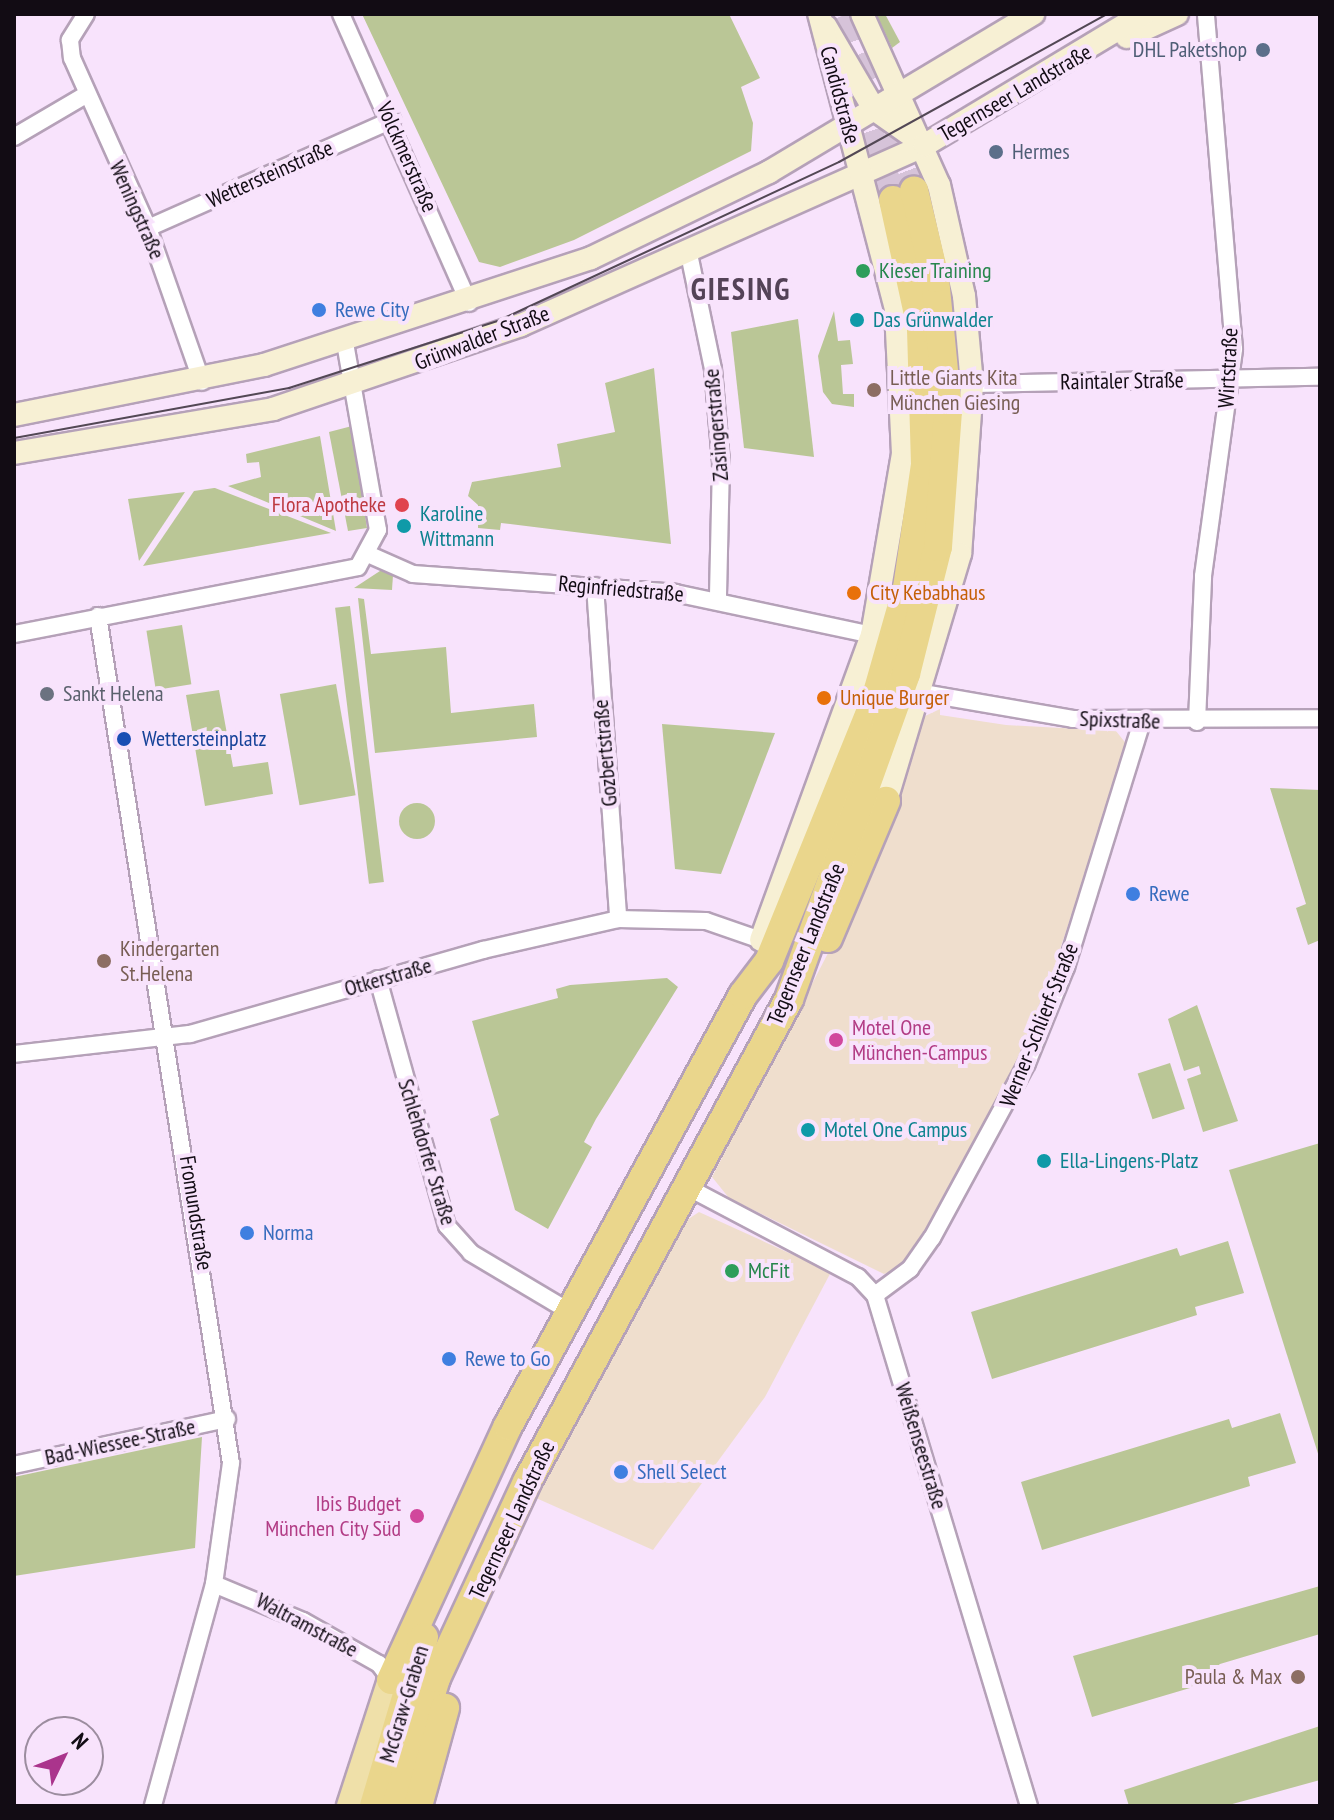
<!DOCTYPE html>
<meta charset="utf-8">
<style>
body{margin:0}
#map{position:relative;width:1334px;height:1820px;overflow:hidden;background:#f8e3fc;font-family:"PT Sans Narrow",sans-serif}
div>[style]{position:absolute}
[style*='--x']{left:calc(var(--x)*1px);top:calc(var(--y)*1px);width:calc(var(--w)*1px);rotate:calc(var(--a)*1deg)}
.commercial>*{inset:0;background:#efdecd}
.green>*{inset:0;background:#bac696;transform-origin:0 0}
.round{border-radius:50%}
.trunk-tunnel>*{height:28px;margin-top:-14px;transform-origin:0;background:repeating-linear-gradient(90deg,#d6c3d9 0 28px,transparent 0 42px)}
.roads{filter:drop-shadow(2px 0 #b5a1b8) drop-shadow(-2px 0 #b5a1b8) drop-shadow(0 2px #b5a1b8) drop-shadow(0 -2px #b5a1b8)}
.minor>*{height:16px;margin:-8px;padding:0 8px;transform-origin:8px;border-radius:8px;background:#fff}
.secondary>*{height:22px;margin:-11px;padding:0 11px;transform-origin:11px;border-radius:11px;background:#f7f0d4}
.primary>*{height:26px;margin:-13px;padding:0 13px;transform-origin:13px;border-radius:13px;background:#efe0a9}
.trunk>*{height:28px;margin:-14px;padding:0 14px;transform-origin:14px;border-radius:14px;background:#ead68c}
.tram>*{height:2px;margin:-1px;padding:0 1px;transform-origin:1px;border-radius:1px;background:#534855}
.dots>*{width:22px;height:22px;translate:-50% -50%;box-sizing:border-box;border:4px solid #f8e3fc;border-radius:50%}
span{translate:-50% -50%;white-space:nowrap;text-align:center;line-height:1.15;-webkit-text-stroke:8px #f8e3fc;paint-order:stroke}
.service-label{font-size:22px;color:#4e5e75}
.right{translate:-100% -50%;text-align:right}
.left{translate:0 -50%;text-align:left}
.street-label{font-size:22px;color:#120c14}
.leisure-label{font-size:22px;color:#27864d}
.shop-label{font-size:22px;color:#366cbe}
.culture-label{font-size:22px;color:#0d838f}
.education-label{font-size:22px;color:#785e54}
.health-label{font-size:22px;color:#be3a42}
.food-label{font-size:22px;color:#c56008}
.worship-label{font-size:22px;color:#5b616d}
.transit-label{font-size:22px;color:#164399}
.hotel-label{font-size:22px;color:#b23c85}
.district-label{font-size:30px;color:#544357;font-weight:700;letter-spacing:2px}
.frame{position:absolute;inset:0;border:16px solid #120c14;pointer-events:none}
.north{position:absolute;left:24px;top:1716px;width:80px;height:80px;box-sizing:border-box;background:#f8e3fc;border:2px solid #9c8d9f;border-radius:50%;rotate:47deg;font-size:22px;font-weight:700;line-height:32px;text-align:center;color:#120c14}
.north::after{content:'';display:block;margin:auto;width:28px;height:36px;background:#aa348c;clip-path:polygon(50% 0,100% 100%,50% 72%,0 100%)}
</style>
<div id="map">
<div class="commercial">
<i style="clip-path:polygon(940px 709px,940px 715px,1006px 725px,1116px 731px,1128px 746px,1031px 1036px,926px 1234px,902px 1266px,884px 1274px,729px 1198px,712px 1177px,840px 930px,923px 717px)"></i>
<i style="clip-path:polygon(699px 1212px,831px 1272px,765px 1397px,653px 1550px,536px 1498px,684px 1222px)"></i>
</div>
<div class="green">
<i style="clip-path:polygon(362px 14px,729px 14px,760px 78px,741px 87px,753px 123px,751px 151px,574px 240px,500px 267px,479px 262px)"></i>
<i style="clip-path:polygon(885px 14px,900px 42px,892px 48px,877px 16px)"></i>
<i style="clip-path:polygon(834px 311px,838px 341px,850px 340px,853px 364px,841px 365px,843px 394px,854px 394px,854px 407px,832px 404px,823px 392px,818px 356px)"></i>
<i style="clip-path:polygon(798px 319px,814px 457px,744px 448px,731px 332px)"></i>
<i style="clip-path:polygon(654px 368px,671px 544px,501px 523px,500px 530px,478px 528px,478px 505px,468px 496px,472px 482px,561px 467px,557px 444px,615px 432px,605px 383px)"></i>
<i style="clip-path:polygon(352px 426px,367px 528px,348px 531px,329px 432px)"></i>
<i style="clip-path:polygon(320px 436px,336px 531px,228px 486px,261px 477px,259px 462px,247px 463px,246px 454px)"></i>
<i style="clip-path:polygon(214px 488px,215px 488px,331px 533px,143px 566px,194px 491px)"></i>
<i style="clip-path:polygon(185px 492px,139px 561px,128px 499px)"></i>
<i style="clip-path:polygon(383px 569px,393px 575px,392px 590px,354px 588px)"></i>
<i style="clip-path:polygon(358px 598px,364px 599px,371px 654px,446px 647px,451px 713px,534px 704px,537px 737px,375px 753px)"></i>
<i style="left:350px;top:606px;width:278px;height:15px;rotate:83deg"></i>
<i style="left:182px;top:625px;width:60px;height:36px;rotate:81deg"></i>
<i style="left:336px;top:684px;width:113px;height:57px;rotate:80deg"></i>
<i style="clip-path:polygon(219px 690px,233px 767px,268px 762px,273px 794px,205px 806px,186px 695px)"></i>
<i style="clip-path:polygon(662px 724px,775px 733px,721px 874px,675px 869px)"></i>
<i style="clip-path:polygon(1270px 788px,1320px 790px,1320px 940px,1308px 945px,1296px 908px,1306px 904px)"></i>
<i class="round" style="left:399px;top:803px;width:36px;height:36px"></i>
<i style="clip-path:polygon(667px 978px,678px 987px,596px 1119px,584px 1142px,592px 1147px,548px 1229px,515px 1210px,490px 1119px,499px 1115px,472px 1021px,558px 998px,556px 989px,570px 985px)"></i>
<i style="clip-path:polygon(1197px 1005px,1238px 1121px,1203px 1132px,1187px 1079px,1201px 1074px,1199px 1066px,1184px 1071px,1168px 1019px)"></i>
<i style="left:1170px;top:1063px;width:48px;height:34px;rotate:72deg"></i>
<i style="clip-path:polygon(1320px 1143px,1320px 1460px,1229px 1170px)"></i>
<i style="clip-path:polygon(1228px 1241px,1244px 1293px,1195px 1307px,1197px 1315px,992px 1379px,971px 1312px,1177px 1248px,1180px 1256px)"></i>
<i style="clip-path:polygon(1280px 1413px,1296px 1463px,1248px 1477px,1250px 1486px,1042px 1550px,1021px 1482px,1229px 1419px,1232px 1428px)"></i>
<i style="clip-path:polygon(202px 1437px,195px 1548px,14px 1576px,14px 1477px)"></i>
<i style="clip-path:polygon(1320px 1586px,1320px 1634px,1220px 1664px,1190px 1688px,1092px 1717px,1073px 1656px)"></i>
<i style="clip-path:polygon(1320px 1726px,1320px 1780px,1225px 1806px,1129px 1806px,1124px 1790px)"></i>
</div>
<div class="trunk-tunnel">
<i style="--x:847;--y:14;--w:188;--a:69.2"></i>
<i style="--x:855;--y:92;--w:114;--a:70.6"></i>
</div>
<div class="roads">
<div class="minor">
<i style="--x:86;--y:14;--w:31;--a:122"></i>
<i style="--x:70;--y:40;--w:18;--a:84"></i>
<i style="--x:72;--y:58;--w:186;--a:65.9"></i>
<i style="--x:148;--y:228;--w:163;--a:70.7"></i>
<i style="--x:341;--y:14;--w:316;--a:66.1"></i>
<i style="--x:14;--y:137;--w:81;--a:-30.4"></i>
<i style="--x:148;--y:228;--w:267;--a:-23.9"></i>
<i style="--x:689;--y:254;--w:117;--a:78.2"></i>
<i style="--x:713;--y:369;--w:94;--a:85.1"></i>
<i style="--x:721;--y:463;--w:136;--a:91.3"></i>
<i style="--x:972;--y:384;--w:348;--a:-1.2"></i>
<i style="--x:370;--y:555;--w:47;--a:23.8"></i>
<i style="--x:413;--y:574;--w:263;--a:4.1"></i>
<i style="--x:675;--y:593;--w:201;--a:12"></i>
<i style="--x:595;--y:586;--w:334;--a:86"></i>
<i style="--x:98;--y:616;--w:857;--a:81.08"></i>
<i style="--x:231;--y:1463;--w:122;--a:98"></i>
<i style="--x:214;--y:1584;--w:230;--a:105.4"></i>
<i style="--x:14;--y:634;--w:350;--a:-11"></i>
<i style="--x:358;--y:567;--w:42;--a:-61.6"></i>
<i style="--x:378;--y:530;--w:191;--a:-100"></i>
<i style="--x:923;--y:693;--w:152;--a:9.8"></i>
<i style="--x:1073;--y:719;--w:247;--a:-0.2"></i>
<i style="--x:1197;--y:722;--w:146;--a:-87.6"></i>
<i style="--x:1203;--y:576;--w:229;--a:-82.2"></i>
<i style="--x:1234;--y:349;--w:336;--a:-94.8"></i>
<i style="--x:378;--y:979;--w:256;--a:74.4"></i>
<i style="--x:447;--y:1226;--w:36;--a:48"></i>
<i style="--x:471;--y:1253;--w:115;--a:30.8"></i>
<i style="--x:14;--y:1054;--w:177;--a:-6.5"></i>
<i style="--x:190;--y:1034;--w:305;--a:-16"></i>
<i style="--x:483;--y:950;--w:139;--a:-12.9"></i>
<i style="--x:618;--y:919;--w:88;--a:1.3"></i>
<i style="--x:706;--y:921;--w:58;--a:19.1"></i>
<i style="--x:687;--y:1187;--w:193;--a:27.8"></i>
<i style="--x:858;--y:1277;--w:25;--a:47"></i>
<i style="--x:875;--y:1295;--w:534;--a:73.23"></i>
<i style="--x:875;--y:1295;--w:44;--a:-36.6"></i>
<i style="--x:910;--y:1269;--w:38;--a:-55"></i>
<i style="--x:932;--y:1238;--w:199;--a:-61.5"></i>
<i style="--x:1027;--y:1063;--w:104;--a:-67.9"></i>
<i style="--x:1066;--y:967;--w:257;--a:-72.8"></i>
<i style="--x:14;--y:1465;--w:218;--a:-12.2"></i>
<i style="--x:214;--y:1584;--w:96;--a:22.6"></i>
<i style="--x:303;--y:1621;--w:87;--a:29.5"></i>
<i style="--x:379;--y:1664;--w:20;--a:53"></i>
</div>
<div class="secondary">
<i style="--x:862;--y:14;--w:188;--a:65.8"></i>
<i style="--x:939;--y:185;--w:114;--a:77.3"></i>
<i style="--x:964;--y:296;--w:88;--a:84.8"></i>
<i style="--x:972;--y:384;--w:170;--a:94"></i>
<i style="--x:960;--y:554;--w:258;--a:106.7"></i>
<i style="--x:826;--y:27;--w:95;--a:59.7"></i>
<i style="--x:874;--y:109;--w:62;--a:35.2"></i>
<i style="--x:1127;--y:37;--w:55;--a:-24.7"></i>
<i style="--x:14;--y:415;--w:255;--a:-11.3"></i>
<i style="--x:264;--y:365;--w:344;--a:-18.1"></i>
<i style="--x:591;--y:258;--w:198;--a:-25.8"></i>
<i style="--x:769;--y:172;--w:308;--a:-30.9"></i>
<i style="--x:14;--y:453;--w:263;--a:-9.6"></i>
<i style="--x:273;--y:409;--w:262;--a:-18.7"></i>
<i style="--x:521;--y:325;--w:442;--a:-24"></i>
<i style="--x:925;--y:145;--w:254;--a:-31"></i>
<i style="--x:761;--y:940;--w:325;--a:-70"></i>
<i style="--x:872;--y:635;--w:184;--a:-80.3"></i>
<i style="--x:903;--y:454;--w:145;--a:-92.8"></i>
<i style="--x:896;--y:309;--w:305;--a:-104.6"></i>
</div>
<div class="primary">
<i style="--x:350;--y:1806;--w:133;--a:-72"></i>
</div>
<div class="trunk">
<i style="--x:828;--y:938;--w:149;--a:-67.1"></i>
<i style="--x:391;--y:1680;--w:280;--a:-65.3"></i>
<i style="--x:508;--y:1426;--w:491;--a:-61.4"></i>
<i style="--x:743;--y:995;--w:43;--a:-52.6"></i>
<i style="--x:769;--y:961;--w:282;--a:-67.9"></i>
<i style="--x:875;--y:700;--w:116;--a:-74.1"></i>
<i style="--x:907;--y:588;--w:125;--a:-81.7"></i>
<i style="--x:925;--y:464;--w:136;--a:-91.7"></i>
<i style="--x:921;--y:328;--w:131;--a:-102.3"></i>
<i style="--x:374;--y:1806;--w:176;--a:-73.5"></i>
<i style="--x:396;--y:1806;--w:134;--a:-72.6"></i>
<i style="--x:436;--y:1678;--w:218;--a:-65.1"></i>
<i style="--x:528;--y:1480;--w:547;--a:-61.51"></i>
<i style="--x:789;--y:999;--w:345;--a:-70.2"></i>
<i style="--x:906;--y:674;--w:131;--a:-75.9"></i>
<i style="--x:938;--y:547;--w:136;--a:-85.8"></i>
<i style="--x:948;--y:411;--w:134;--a:-95.6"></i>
<i style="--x:935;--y:278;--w:90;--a:-103.4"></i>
<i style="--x:418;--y:1806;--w:102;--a:-74.6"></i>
</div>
</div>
<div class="tram">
<i style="--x:14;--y:438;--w:280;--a:-10.3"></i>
<i style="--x:289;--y:388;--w:219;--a:-17.8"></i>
<i style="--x:498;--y:321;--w:376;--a:-25"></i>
<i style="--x:839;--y:162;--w:306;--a:-28.9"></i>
</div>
<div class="dots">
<i style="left:1263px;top:50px;background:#5c6f8a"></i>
<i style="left:996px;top:152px;background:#5c6f8a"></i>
<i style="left:863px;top:271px;background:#2e9e5b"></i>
<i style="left:319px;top:310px;background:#3f7fe0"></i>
<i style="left:857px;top:320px;background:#0f9aa8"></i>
<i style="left:874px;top:390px;background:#8d6e63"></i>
<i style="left:402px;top:505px;background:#e0444e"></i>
<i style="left:404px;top:526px;background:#0f9aa8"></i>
<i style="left:854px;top:593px;background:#e8710a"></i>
<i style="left:47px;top:694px;background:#6b7280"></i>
<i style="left:824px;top:698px;background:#e8710a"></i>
<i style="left:124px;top:739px;background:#1a4fb4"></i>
<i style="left:1133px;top:894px;background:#3f7fe0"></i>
<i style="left:104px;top:961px;background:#8d6e63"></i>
<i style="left:836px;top:1040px;background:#d1479c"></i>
<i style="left:808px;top:1130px;background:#0f9aa8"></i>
<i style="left:1044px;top:1161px;background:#0f9aa8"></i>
<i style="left:247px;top:1233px;background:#3f7fe0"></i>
<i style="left:732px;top:1271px;background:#2e9e5b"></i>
<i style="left:449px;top:1359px;background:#3f7fe0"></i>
<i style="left:621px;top:1472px;background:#3f7fe0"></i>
<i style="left:417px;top:1516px;background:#d1479c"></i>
<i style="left:1298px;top:1677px;background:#8d6e63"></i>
</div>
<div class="service-label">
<span class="right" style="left:1247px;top:50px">DHL Paketshop</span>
<span class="left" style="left:1012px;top:152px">Hermes</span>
</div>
<div class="street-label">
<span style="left:1015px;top:93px;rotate:-30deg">Tegernseer Landstraße</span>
<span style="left:840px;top:95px;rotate:75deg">Candidstraße</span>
<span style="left:407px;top:157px;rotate:66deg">Volckmerstraße</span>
<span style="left:270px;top:174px;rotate:-24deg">Wettersteinstraße</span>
<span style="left:137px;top:210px;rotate:66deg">Weningstraße</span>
<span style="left:482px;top:338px;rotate:-21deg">Grünwalder Straße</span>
<span style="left:1228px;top:368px;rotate:-87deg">Wirtstraße</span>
<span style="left:1122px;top:381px;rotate:-1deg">Raintaler Straße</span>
<span style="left:716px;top:425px;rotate:-95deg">Zasingerstraße</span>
<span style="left:621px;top:589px;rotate:5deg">Reginfriedstraße</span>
<span style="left:1120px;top:720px;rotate:2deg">Spixstraße</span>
<span style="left:605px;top:753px;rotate:-95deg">Gozbertstraße</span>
<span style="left:806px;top:944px;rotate:-68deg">Tegernseer Landstraße</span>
<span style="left:388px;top:977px;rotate:-16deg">Otkerstraße</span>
<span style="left:1039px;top:1025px;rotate:-68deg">Werner-Schlierf-Straße</span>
<span style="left:427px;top:1152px;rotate:73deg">Schlehdorfer Straße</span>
<span style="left:196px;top:1213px;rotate:81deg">Fromundstraße</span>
<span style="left:120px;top:1442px;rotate:-12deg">Bad-Wiessee-Straße</span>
<span style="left:921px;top:1446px;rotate:73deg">Weißenseestraße</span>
<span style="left:512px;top:1520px;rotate:-65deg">Tegernseer Landstraße</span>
<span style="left:307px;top:1625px;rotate:28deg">Waltramstraße</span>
<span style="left:404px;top:1704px;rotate:-73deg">McGraw-Graben</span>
</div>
<div class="leisure-label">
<span class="left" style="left:879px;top:271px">Kieser Training</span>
<span class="left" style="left:748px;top:1271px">McFit</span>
</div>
<div class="shop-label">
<span class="left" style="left:335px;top:310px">Rewe City</span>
<span class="left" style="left:1149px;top:894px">Rewe</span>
<span class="left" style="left:263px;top:1233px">Norma</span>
<span class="left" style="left:465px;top:1359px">Rewe to Go</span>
<span class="left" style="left:637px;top:1472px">Shell Select</span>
</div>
<div class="culture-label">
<span class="left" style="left:873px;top:320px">Das Grünwalder</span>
<span class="left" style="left:420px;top:526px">Karoline<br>Wittmann</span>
<span class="left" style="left:824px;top:1130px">Motel One Campus</span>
<span class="left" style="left:1060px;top:1161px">Ella-Lingens-Platz</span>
</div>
<div class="education-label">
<span class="left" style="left:890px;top:390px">Little Giants Kita<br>München Giesing</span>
<span class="left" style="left:120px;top:961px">Kindergarten<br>St.Helena</span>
<span class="right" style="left:1282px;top:1677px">Paula &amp; Max</span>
</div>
<div class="health-label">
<span class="right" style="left:386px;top:505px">Flora Apotheke</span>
</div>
<div class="food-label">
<span class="left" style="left:870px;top:593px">City Kebabhaus</span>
<span class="left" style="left:840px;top:698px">Unique Burger</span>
</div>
<div class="worship-label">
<span class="left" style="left:63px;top:694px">Sankt Helena</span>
</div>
<div class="transit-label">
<span class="left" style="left:142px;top:739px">Wettersteinplatz</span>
</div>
<div class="hotel-label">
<span class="left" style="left:852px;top:1040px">Motel One<br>München-Campus</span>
<span class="right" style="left:401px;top:1516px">Ibis Budget<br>München City Süd</span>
</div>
<div class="district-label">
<span style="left:741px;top:289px">GIESING</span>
</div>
<div class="frame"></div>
<div class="north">N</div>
</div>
